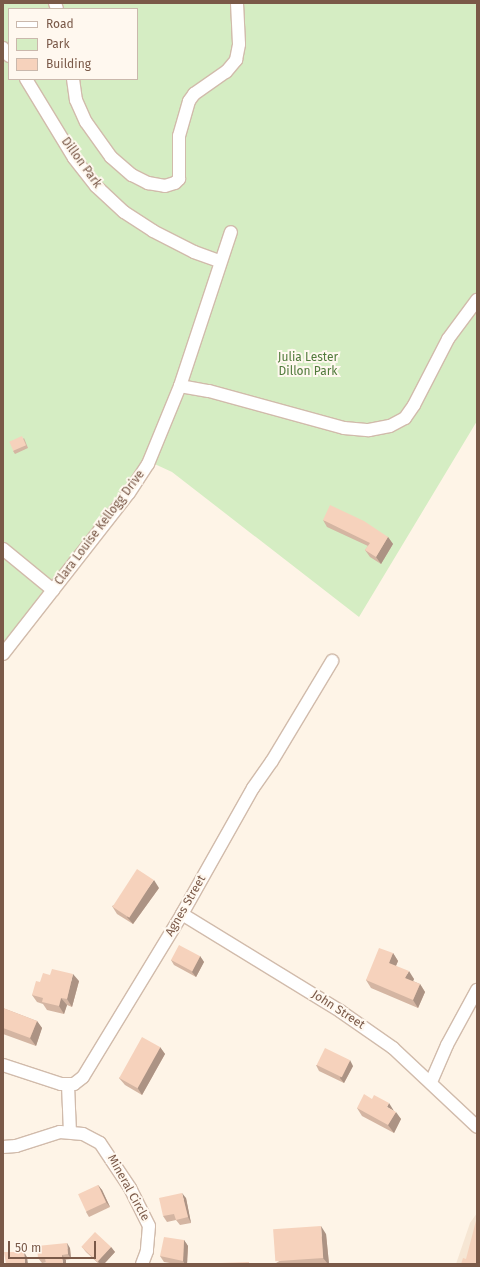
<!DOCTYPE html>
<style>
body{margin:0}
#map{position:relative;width:480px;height:1267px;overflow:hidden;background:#fef4e7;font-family:"Fira Sans",sans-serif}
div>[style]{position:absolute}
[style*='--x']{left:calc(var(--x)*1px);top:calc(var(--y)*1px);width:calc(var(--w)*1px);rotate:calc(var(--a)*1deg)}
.residential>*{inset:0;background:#f6e6d4}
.green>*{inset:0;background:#d5edc3}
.roads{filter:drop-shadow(1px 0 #d1bbab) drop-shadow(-1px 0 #d1bbab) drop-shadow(0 1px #d1bbab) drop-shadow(0 -1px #d1bbab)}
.minor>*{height:12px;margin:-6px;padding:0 6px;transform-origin:6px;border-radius:6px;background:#fff}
.wall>*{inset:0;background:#d4b5a2}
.shaded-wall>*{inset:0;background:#ac9384}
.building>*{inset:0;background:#f6d2bc;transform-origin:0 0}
span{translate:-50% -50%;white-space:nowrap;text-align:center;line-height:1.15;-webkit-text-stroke:4px #fff8ef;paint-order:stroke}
.street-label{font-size:12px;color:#7a5948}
.park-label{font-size:12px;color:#517b3c}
.frame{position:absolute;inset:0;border:4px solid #7a5948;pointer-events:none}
.legend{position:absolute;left:8px;top:8px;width:130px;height:72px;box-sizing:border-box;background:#fff8ef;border:1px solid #cab8ac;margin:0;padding:5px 7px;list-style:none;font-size:12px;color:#7a5948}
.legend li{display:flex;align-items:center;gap:8px;height:20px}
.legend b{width:20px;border:1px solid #cab8ac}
.scale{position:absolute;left:8px;top:1241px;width:88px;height:18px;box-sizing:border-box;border:2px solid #7a5948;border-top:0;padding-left:5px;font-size:12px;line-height:14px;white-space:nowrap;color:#7a5948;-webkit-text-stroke:3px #fff8ef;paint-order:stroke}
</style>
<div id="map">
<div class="residential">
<i style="clip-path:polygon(477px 1213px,477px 1264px,456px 1264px,470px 1223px)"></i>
</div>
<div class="green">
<i style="clip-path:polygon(evenodd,3px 3px,477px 3px,477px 421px,359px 617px,172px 472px,146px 460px,123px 495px,3px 645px,3px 3px,9px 9px,137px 9px,137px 79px,9px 79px,9px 9px)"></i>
</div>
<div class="roads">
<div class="minor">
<i style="--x:55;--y:3;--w:6;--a:72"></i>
<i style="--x:3;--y:48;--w:10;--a:53"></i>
<i style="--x:26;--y:79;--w:92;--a:58.7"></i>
<i style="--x:74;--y:158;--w:36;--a:52"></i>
<i style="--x:96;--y:186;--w:38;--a:43"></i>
<i style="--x:124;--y:212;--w:35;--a:33"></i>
<i style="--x:153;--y:231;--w:46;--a:27.1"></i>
<i style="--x:194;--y:252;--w:27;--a:20"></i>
<i style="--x:73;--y:79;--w:21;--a:82"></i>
<i style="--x:76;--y:100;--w:24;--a:66"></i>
<i style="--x:86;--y:122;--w:43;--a:54.5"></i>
<i style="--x:111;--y:157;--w:28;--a:41"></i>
<i style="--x:132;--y:175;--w:18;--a:27"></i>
<i style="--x:148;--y:183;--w:17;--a:10"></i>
<i style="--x:165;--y:186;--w:10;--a:-17"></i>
<i style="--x:175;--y:183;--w:6;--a:-45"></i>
<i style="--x:179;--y:179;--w:43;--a:-90"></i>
<i style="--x:179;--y:136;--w:36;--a:-74"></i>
<i style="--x:189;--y:101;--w:9;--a:-54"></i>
<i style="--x:194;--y:94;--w:39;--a:-35"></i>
<i style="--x:226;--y:72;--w:16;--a:-50"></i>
<i style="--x:236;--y:60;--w:16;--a:-79"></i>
<i style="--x:239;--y:44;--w:41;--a:-92.8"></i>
<i style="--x:180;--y:386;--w:29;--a:10"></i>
<i style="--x:209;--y:391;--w:140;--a:15.3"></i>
<i style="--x:344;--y:428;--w:25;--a:5"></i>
<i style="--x:369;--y:430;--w:21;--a:-11"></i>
<i style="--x:390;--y:426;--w:17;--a:-28"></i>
<i style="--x:405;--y:418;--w:16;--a:-55"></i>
<i style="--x:414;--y:405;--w:74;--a:-62.7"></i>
<i style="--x:448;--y:339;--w:49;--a:-53.4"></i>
<i style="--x:3;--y:549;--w:65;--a:39.4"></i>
<i style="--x:3;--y:654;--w:204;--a:-52"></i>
<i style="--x:129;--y:493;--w:35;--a:-57"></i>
<i style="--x:148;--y:464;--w:84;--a:-67.7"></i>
<i style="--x:180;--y:386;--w:162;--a:-71.7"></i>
<i style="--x:182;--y:914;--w:185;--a:31.5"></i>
<i style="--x:340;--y:1011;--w:65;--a:34.9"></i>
<i style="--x:393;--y:1048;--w:115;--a:43.2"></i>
<i style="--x:3;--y:1065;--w:61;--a:18.1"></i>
<i style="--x:61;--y:1084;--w:13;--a:0"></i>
<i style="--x:74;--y:1084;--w:11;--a:-38"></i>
<i style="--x:83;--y:1077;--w:191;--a:-58.7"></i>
<i style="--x:182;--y:914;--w:145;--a:-60.6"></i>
<i style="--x:253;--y:788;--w:33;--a:-55"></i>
<i style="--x:272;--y:761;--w:117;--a:-59"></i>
<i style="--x:431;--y:1082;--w:40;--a:-66.6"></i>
<i style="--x:447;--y:1045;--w:63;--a:-61.4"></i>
<i style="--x:68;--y:1085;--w:47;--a:87.6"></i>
<i style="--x:3;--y:1147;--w:13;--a:-4"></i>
<i style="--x:16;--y:1146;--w:46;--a:-17.7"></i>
<i style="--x:60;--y:1132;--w:23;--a:5"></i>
<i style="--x:83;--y:1134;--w:19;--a:28"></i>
<i style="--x:100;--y:1143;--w:54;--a:56.3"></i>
<i style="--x:130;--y:1188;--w:42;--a:63.4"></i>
<i style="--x:149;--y:1226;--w:25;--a:95"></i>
<i style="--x:147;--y:1251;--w:14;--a:111"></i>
</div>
</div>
<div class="wall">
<i style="clip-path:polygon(24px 438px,28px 448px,15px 454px,13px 451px)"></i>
<i style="clip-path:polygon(323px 520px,388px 537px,393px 544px,381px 564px,370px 557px,365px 550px,368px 546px,327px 527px)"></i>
<i style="clip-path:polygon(159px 888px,133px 924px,117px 914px,112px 906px)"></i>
<i style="clip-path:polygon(393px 953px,398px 961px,396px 966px,414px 979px,413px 981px,420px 984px,425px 992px,418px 1008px,371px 988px,366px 980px)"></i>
<i style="clip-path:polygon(200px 956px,204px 962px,196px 977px,174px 965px,171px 960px)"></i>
<i style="clip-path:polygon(79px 981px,72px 1007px,67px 1005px,64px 1014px,47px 1010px,43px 1004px,37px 1002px,32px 995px,40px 982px)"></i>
<i style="clip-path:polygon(3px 1008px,37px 1021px,42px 1028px,36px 1046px,3px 1034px)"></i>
<i style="clip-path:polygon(160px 1047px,165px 1054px,142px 1095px,125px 1085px,119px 1078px)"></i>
<i style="clip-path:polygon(316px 1065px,353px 1066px,344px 1083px,319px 1071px)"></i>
<i style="clip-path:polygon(357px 1108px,394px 1111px,401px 1119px,394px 1133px,362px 1116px)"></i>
<i style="clip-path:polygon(98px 1185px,102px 1190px,110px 1207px,89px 1217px,86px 1212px)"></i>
<i style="clip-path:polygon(186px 1198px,191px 1223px,180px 1225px,176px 1220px,167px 1222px,163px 1216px)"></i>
<i style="clip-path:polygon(326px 1234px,329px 1264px,277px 1264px,276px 1263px)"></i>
<i style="clip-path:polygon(184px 1240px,188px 1246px,187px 1264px,176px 1264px,164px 1262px,160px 1256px)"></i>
<i style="clip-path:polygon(82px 1247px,111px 1247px,115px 1252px,104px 1264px,99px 1264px,86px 1252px)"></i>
<i style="clip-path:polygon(70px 1248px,71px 1259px,42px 1263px,38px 1258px)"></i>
</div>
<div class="shaded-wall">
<i style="clip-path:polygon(388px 537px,393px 544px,381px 564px,376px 557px)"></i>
<i style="clip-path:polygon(154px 880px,159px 888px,133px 924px,127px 917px)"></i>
<i style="clip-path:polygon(393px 953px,398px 961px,394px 970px,389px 963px)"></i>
<i style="clip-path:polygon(200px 956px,204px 962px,196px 977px,192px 972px)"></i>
<i style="clip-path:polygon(409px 971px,414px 979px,411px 986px,405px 978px)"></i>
<i style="clip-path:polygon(73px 974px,79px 981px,72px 1007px,67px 999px)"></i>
<i style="clip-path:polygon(420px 984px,425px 992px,418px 1008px,413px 1000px)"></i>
<i style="clip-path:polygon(61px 998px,67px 1005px,64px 1014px,59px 1006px)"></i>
<i style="clip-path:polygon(37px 1021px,42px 1028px,36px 1046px,30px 1038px)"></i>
<i style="clip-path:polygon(160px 1047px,165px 1054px,142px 1095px,137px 1087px)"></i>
<i style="clip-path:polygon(350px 1060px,353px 1066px,344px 1083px,340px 1078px)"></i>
<i style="clip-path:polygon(389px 1103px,394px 1111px,387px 1107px)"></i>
<i style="clip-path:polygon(396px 1112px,401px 1119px,394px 1133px,388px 1125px)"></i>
<i style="clip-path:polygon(98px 1185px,102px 1190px,110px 1207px,106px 1202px)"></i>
<i style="clip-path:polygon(182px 1193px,186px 1198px,191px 1223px,188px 1217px)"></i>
<i style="clip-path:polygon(321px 1226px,326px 1234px,329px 1264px,328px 1264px,323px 1258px)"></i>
<i style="clip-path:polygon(184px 1240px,188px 1246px,187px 1264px,185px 1264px,183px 1261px)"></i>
<i style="clip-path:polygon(67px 1243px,70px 1248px,71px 1259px,68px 1254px)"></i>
<i style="clip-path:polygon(111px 1247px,115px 1252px,104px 1264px,100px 1264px,98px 1261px)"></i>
<i style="clip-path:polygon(24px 1252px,27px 1257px,28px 1264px,25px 1264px)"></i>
<i style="clip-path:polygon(62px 1255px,66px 1260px,66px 1264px,63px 1264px)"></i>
</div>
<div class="building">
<i style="left:22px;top:436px;width:10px;height:14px;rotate:66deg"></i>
<i style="clip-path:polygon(330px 505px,364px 521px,388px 537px,376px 557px,365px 550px,370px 543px,323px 520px)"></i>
<i style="left:137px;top:869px;width:20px;height:45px;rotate:33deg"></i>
<i style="left:179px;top:945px;width:24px;height:17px;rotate:28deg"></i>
<i style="clip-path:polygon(379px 948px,393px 953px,389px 963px,409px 971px,405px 978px,420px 984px,413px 1000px,366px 980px)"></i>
<i style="clip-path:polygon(52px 969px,73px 974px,67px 999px,61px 998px,59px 1006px,42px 1002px,43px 998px,32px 995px,36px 981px,40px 982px,43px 973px,50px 975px)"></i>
<i style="clip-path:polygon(3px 1008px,37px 1021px,30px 1038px,3px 1028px)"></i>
<i style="left:142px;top:1037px;width:21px;height:47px;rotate:29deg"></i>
<i style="left:325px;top:1048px;width:28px;height:19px;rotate:26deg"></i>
<i style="clip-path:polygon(364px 1094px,372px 1099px,374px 1095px,389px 1103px,387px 1107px,396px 1112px,388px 1125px,357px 1108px)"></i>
<i style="left:98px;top:1185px;width:19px;height:22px;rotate:65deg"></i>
<i style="clip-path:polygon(182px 1193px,188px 1217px,176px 1220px,174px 1214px,163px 1216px,159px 1198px)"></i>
<i style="clip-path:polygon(477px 1217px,477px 1264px,461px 1264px,463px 1258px,466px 1259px)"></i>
<i style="left:321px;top:1226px;width:32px;height:48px;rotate:86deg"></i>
<i style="left:95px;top:1232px;width:22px;height:20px;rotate:43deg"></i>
<i style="clip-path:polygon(164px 1237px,184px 1240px,183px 1261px,160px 1256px)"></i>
<i style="clip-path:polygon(67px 1243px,68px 1254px,62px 1255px,63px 1264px,46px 1264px,45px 1258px,38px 1258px,37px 1246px)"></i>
<i style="clip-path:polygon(4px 1252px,24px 1252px,25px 1264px,6px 1264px)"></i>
<i style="clip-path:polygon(249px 1262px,249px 1264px,220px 1264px,220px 1263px)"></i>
</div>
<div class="street-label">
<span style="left:81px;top:163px;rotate:54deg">Dillon Park</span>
<span style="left:100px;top:528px;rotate:-53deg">Clara Louise Kellogg Drive</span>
<span style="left:186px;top:906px;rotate:-60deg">Agnes Street</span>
<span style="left:338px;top:1010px;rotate:33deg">John Street</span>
<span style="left:128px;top:1188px;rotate:61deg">Mineral Circle</span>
</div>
<div class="park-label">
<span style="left:308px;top:365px">Julia Lester<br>Dillon Park</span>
</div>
<div class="frame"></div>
<ul class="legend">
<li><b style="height:5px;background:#fff"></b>Road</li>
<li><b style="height:11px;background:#d5edc3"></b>Park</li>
<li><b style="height:11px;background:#f6d2bc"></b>Building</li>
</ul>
<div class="scale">50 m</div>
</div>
